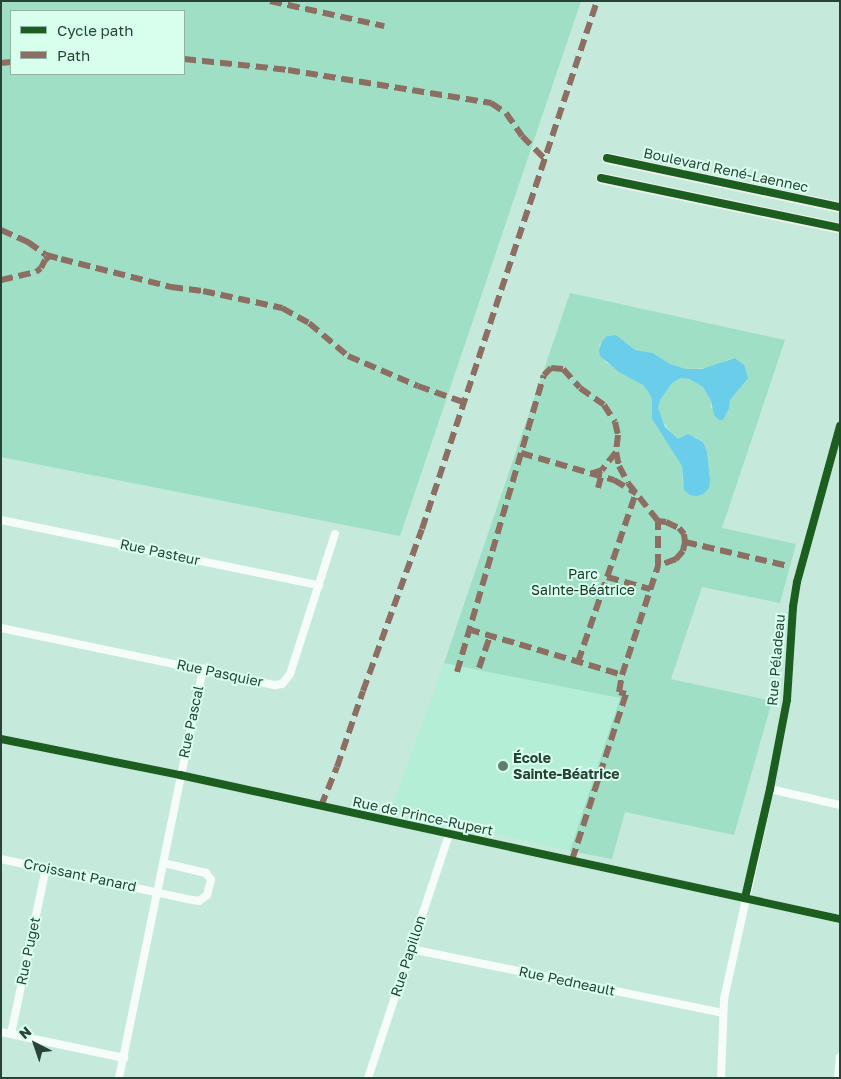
<!DOCTYPE html>
<meta charset="utf-8">
<style>
body{margin:0}
#map{position:relative;width:841px;height:1079px;overflow:hidden;background:#c5e9da;font-family:"Golos Text",sans-serif}
div>[style]{position:absolute}
[style*='--x']{left:calc(var(--x)*1px);top:calc(var(--y)*1px);width:calc(var(--w)*1px);rotate:calc(var(--a)*1deg)}
.built>*{inset:0;background:#b4eed6}
.green>*{inset:0;background:#9edfc5}
.water>*{inset:0;background:#6aceea}
.street>*{height:8px;margin:-4px;padding:0 4px;transform-origin:4px;border-radius:4px;background:#f6fcf9}
.secondary>*{height:11px;margin:-5.5px;padding:0 5.5px;transform-origin:5.5px;border-radius:5.5px;background:#edf0ec}
.quiet>*{height:6px;margin-top:-3px;transform-origin:0;background:repeating-linear-gradient(90deg,#8d6e63 0 12px,transparent 0 18px)}
.cycleway>*{height:8px;margin:-4px;padding:0 4px;transform-origin:4px;border-radius:4px;background:#1b5e20}
.dots>*{width:14px;height:14px;translate:-50% -50%;box-sizing:border-box;border:2px solid #d8ffee;border-radius:50%}
span{translate:-50% -50%;white-space:nowrap;text-align:center;line-height:1.15;-webkit-text-stroke:4px #d8ffee;paint-order:stroke}
.street-label{font-size:14px;color:#294339}
.park-label{font-size:14px;color:#1a352a}
.poi-label{font-size:14px;color:#294339;font-weight:700}
.left{translate:0 -50%;text-align:left}
.frame{position:absolute;inset:0;border:2px solid #294339;pointer-events:none}
.legend{position:absolute;left:10px;top:10px;width:175px;height:65px;box-sizing:border-box;background:#d8ffee;border:1px solid #92b4a6;margin:0;padding:6px 9px;list-style:none;font-size:15px;color:#294339}
.legend li{display:flex;align-items:center;gap:10px;height:25px}
.legend b{width:25px;border:1px solid #92b4a6}
.north{position:absolute;left:10px;top:1019px;width:50px;height:50px;-webkit-text-stroke:4px #d8ffee;paint-order:stroke;rotate:319deg;font-size:14px;font-weight:700;line-height:20px;text-align:center;color:#294339}
.north::after{content:'';display:block;margin:auto;width:18px;height:22px;background:#294339;clip-path:polygon(50% 0,100% 100%,50% 72%,0 100%)}
</style>
<div id="map">
<div class="built">
<i style="clip-path:polygon(444px 663px,621px 697px,570px 851px,391px 810px)"></i>
</div>
<div class="green">
<i style="clip-path:polygon(evenodd,1px 1px,581px 1px,400px 536px,1px 457px,1px 1px,184px 11px,184px 74px,11px 74px,11px 11px,184px 11px)"></i>
<i style="clip-path:polygon(evenodd,570px 293px,785px 340px,722px 528px,796px 544px,780px 603px,702px 587px,671px 679px,772px 701px,734px 835px,625px 812px,612px 859px,570px 851px,620px 698px,444px 663px,570px 293px,616px 335px,635px 350px,653px 353px,670px 364px,686px 369px,710px 368px,730px 359px,735px 358px,741px 362px,735px 394px,730px 400px,729px 408px,711px 408px,711px 401px,703px 387px,689px 379px,681px 378px,672px 383px,660px 399px,658px 408px,660px 418px,673px 435px,678px 439px,695px 437px,703px 442px,707px 451px,710px 480px,683px 484px,682px 466px,652px 419px,652px 399px,649px 393px,643px 385px,605px 362px,599px 345px,607px 336px,616px 335px)"></i>
</div>
<div class="water">
<i style="clip-path:polygon(616px 335px,635px 350px,653px 353px,670px 364px,686px 369px,702px 369px,735px 358px,744px 365px,748px 378px,730px 400px,729px 408px,723px 420px,719px 420px,714px 415px,711px 401px,703px 387px,689px 379px,681px 378px,672px 383px,660px 400px,658px 408px,665px 427px,678px 439px,688px 434px,703px 442px,707px 451px,710px 480px,709px 488px,703px 494px,697px 496px,690px 495px,684px 490px,682px 466px,652px 419px,652px 399px,649px 393px,643px 385px,619px 372px,600px 356px,599px 350px,602px 341px,607px 336px)"></i>
</div>
<div class="street">
<i style="--x:1;--y:520;--w:325;--a:11.6"></i>
<i style="--x:1;--y:628;--w:280;--a:11.8"></i>
<i style="--x:275;--y:685;--w:7;--a:-8"></i>
<i style="--x:282;--y:684;--w:13;--a:-51"></i>
<i style="--x:290;--y:674;--w:147;--a:-72.2"></i>
<i style="--x:1;--y:739;--w:183;--a:11.4"></i>
<i style="--x:180;--y:775;--w:676;--a:12.31"></i>
<i style="--x:770;--y:789;--w:72;--a:12.9"></i>
<i style="--x:1;--y:859;--w:196;--a:12.1"></i>
<i style="--x:193;--y:900;--w:6;--a:9"></i>
<i style="--x:199;--y:901;--w:10;--a:-37"></i>
<i style="--x:207;--y:895;--w:16;--a:-75"></i>
<i style="--x:211;--y:880;--w:9;--a:-126"></i>
<i style="--x:206;--y:873;--w:43;--a:-166.6"></i>
<i style="--x:411;--y:949;--w:318;--a:11.6"></i>
<i style="--x:1;--y:1032;--w:126;--a:11.9"></i>
<i style="--x:11;--y:1034;--w:170;--a:-78.1"></i>
<i style="--x:119;--y:1078;--w:418;--a:-78.4"></i>
<i style="--x:368;--y:1078;--w:257;--a:-71.6"></i>
<i style="--x:721;--y:1078;--w:79;--a:-87.8"></i>
<i style="--x:724;--y:999;--w:215;--a:-77.6"></i>
<i style="--x:770;--y:789;--w:91;--a:-79.2"></i>
<i style="--x:787;--y:700;--w:93;--a:-86.3"></i>
<i style="--x:793;--y:607;--w:25;--a:-81"></i>
<i style="--x:797;--y:582;--w:162;--a:-74.6"></i>
<i style="--x:838;--y:1078;--w:21;--a:-85"></i>
</div>
<div class="secondary">
<i style="--x:607;--y:158;--w:238;--a:11.9"></i>
<i style="--x:601;--y:178;--w:244;--a:11.8"></i>
</div>
<div class="quiet">
<i style="--x:270;--y:1;--w:117;--a:12.4"></i>
<i style="--x:184;--y:59;--w:105;--a:6"></i>
<i style="--x:288;--y:70;--w:206;--a:9.2"></i>
<i style="--x:491;--y:103;--w:18;--a:34"></i>
<i style="--x:506;--y:113;--w:28;--a:55"></i>
<i style="--x:522;--y:136;--w:34;--a:45"></i>
<i style="--x:1;--y:63;--w:10;--a:-6"></i>
<i style="--x:1;--y:230;--w:30;--a:24"></i>
<i style="--x:28;--y:242;--w:22;--a:36"></i>
<i style="--x:46;--y:255;--w:16;--a:15"></i>
<i style="--x:61;--y:259;--w:114;--a:14.3"></i>
<i style="--x:171;--y:287;--w:32;--a:7"></i>
<i style="--x:203;--y:291;--w:81;--a:12.1"></i>
<i style="--x:282;--y:308;--w:31;--a:29"></i>
<i style="--x:309;--y:323;--w:51;--a:40.2"></i>
<i style="--x:348;--y:356;--w:76;--a:23.2"></i>
<i style="--x:418;--y:386;--w:48;--a:19.6"></i>
<i style="--x:1;--y:280;--w:36;--a:-13"></i>
<i style="--x:36;--y:272;--w:6;--a:-39"></i>
<i style="--x:41;--y:268;--w:9;--a:-63"></i>
<i style="--x:45;--y:260;--w:6;--a:-39"></i>
<i style="--x:616;--y:452;--w:14;--a:78"></i>
<i style="--x:619;--y:466;--w:19;--a:62"></i>
<i style="--x:628;--y:483;--w:48;--a:51.7"></i>
<i style="--x:521;--y:453;--w:97;--a:16.2"></i>
<i style="--x:614;--y:480;--w:26;--a:31"></i>
<i style="--x:598;--y:488;--w:11;--a:-75"></i>
<i style="--x:685;--y:542;--w:106;--a:13.1"></i>
<i style="--x:607;--y:577;--w:45;--a:15.6"></i>
<i style="--x:468;--y:629;--w:161;--a:16.6"></i>
<i style="--x:578;--y:662;--w:179;--a:-71.1"></i>
<i style="--x:479;--y:668;--w:34;--a:-71"></i>
<i style="--x:457;--y:672;--w:309;--a:-73.7"></i>
<i style="--x:544;--y:375;--w:10;--a:-45"></i>
<i style="--x:551;--y:368;--w:12;--a:5"></i>
<i style="--x:563;--y:369;--w:25;--a:48"></i>
<i style="--x:580;--y:388;--w:29;--a:35"></i>
<i style="--x:604;--y:405;--w:20;--a:57"></i>
<i style="--x:615;--y:422;--w:13;--a:77"></i>
<i style="--x:618;--y:435;--w:17;--a:97"></i>
<i style="--x:616;--y:452;--w:23;--a:128"></i>
<i style="--x:602;--y:470;--w:13;--a:162"></i>
<i style="--x:321;--y:806;--w:42;--a:-67.7"></i>
<i style="--x:337;--y:767;--w:80;--a:-71.1"></i>
<i style="--x:363;--y:691;--w:172;--a:-70"></i>
<i style="--x:422;--y:529;--w:556;--a:-71.66"></i>
<i style="--x:572;--y:860;--w:175;--a:-72"></i>
<i style="--x:626;--y:694;--w:7;--a:-164"></i>
<i style="--x:619;--y:692;--w:17;--a:-80"></i>
<i style="--x:622;--y:675;--w:115;--a:-71.7"></i>
<i style="--x:658;--y:566;--w:45;--a:-90"></i>
<i style="--x:658;--y:521;--w:8;--a:7"></i>
<i style="--x:666;--y:522;--w:14;--a:25"></i>
<i style="--x:679;--y:528;--w:8;--a:50"></i>
<i style="--x:684;--y:534;--w:8;--a:83"></i>
<i style="--x:685;--y:542;--w:9;--a:103"></i>
<i style="--x:683;--y:551;--w:11;--a:131"></i>
<i style="--x:676;--y:559;--w:19;--a:159"></i>
</div>
<div class="cycleway">
<i style="--x:607;--y:158;--w:238;--a:11.9"></i>
<i style="--x:601;--y:178;--w:244;--a:11.8"></i>
<i style="--x:1;--y:739;--w:183;--a:11.4"></i>
<i style="--x:180;--y:775;--w:676;--a:12.31"></i>
<i style="--x:745;--y:898;--w:112;--a:-77.1"></i>
<i style="--x:770;--y:789;--w:91;--a:-79.2"></i>
<i style="--x:787;--y:700;--w:93;--a:-86.3"></i>
<i style="--x:793;--y:607;--w:25;--a:-81"></i>
<i style="--x:797;--y:582;--w:162;--a:-74.6"></i>
</div>
<div class="dots">
<i style="left:503px;top:766px;background:#607d71"></i>
</div>
<div class="street-label">
<span style="left:726px;top:170px;rotate:12deg">Boulevard René-Laennec</span>
<span style="left:160px;top:552px;rotate:12deg">Rue Pasteur</span>
<span style="left:776px;top:660px;rotate:-85deg">Rue Péladeau</span>
<span style="left:220px;top:673px;rotate:12deg">Rue Pasquier</span>
<span style="left:191px;top:722px;rotate:-78deg">Rue Pascal</span>
<span style="left:423px;top:816px;rotate:12deg">Rue de Prince-Rupert</span>
<span style="left:80px;top:875px;rotate:12deg">Croissant Panard</span>
<span style="left:28px;top:951px;rotate:-78deg">Rue Puget</span>
<span style="left:408px;top:956px;rotate:-72deg">Rue Papillon</span>
<span style="left:567px;top:981px;rotate:12deg">Rue Pedneault</span>
</div>
<div class="park-label">
<span style="left:583px;top:582px">Parc<br>Sainte-Béatrice</span>
</div>
<div class="poi-label">
<span class="left" style="left:513px;top:766px">École<br>Sainte-Béatrice</span>
</div>
<div class="frame"></div>
<ul class="legend">
<li><b style="height:6px;background:#1b5e20"></b>Cycle path</li>
<li><b style="height:6px;background:#8d6e63"></b>Path</li>
</ul>
<div class="north">N</div>
</div>
